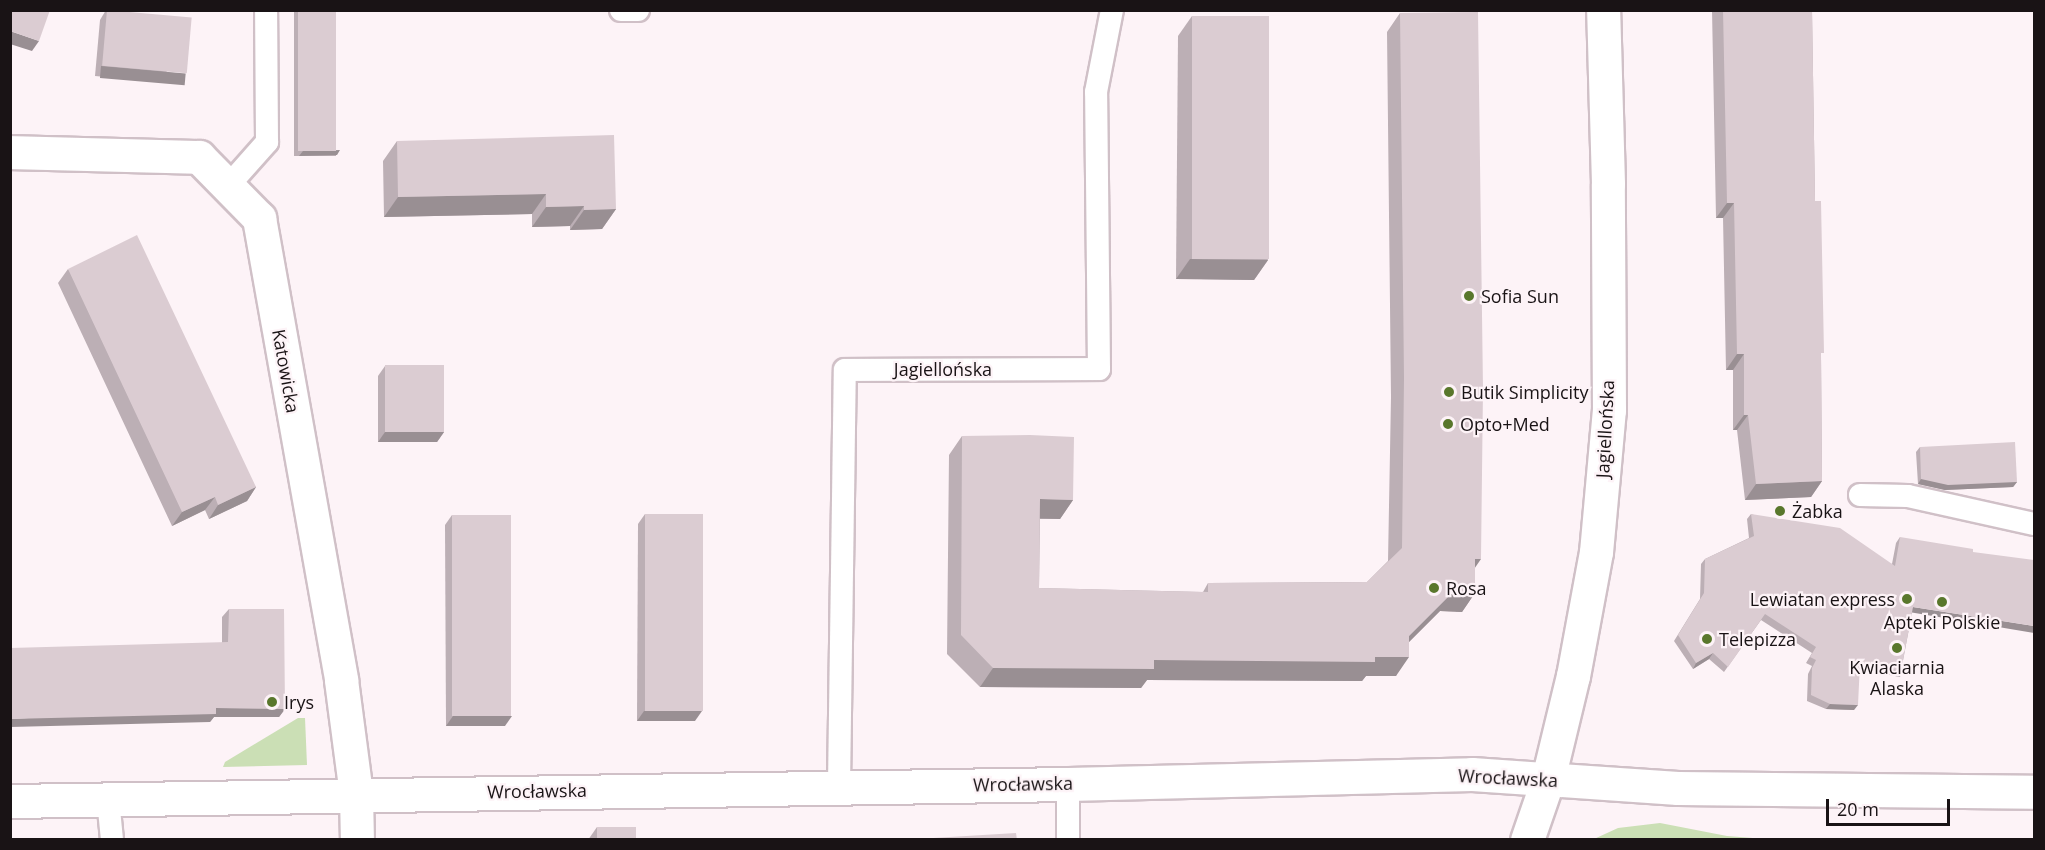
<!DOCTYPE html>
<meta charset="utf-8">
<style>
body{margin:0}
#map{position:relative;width:2045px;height:850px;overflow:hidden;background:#fdf3f7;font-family:"Open Sans",sans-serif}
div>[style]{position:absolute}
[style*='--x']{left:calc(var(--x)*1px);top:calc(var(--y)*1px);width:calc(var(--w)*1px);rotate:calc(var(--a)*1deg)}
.green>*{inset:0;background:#cbdfb5}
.roads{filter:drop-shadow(2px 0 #d0c0c7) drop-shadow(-2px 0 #d0c0c7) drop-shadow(0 2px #d0c0c7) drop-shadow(0 -2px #d0c0c7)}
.lane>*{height:22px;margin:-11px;padding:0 11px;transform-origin:11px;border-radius:11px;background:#fff}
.street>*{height:33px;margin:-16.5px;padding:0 16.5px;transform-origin:16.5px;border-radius:16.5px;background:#fff}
.secondary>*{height:33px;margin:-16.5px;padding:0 16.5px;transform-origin:16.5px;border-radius:16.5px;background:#fff}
.wall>*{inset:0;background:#bcafb5;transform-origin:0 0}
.shaded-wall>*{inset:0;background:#998f93;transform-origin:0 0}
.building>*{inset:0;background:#dbccd2;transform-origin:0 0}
.dots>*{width:16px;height:16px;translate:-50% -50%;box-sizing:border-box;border:3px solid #fdf3f7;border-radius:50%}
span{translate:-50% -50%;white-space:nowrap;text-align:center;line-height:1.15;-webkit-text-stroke:4.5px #fdf3f7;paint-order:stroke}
.poi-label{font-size:18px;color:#191315}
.left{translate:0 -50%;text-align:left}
.right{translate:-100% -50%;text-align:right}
.street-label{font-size:18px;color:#191315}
.frame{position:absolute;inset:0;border:12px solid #191315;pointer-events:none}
.scale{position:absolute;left:1826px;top:799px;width:124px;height:27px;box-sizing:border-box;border:3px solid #191315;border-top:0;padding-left:8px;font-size:18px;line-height:21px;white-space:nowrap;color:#191315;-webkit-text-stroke:4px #fdf3f7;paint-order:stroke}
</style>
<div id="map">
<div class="green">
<i style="clip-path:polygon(298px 718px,305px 718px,307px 765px,223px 767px,225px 762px)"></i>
<i style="clip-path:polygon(1660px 823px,1727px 836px,1766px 839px,1594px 839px,1618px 828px)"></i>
</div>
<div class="roads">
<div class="lane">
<i style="--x:621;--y:10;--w:17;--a:0"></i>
<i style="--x:228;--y:186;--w:59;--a:-48.4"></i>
<i style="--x:267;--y:142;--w:132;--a:-90.4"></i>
<i style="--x:1860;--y:495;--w:48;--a:1.2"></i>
<i style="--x:1908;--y:496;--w:129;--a:12.5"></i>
<i style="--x:839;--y:786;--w:416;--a:-89.2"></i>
<i style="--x:845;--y:370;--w:254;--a:-0.2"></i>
<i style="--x:1099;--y:369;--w:277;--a:-90.6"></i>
<i style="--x:1096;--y:92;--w:84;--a:-79"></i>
<i style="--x:108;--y:799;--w:41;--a:84.4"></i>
<i style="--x:1068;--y:840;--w:56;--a:-90"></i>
</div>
<div class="street">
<i style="--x:10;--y:152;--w:189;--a:1.5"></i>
<i style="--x:199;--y:157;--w:86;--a:45.5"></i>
<i style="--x:259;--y:218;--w:469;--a:79.9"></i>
<i style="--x:341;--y:680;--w:115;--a:82.5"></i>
<i style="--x:356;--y:794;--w:46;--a:88.8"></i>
<i style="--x:10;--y:801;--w:1058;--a:-0.92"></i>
<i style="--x:1068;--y:784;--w:404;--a:-1.4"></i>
<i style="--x:1472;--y:774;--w:206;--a:3.9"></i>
<i style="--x:1678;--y:788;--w:356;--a:0.6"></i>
</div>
<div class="secondary">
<i style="--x:1527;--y:840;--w:65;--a:-71"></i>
<i style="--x:1548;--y:779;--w:106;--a:-76.4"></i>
<i style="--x:1573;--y:676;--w:126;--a:-79.5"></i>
<i style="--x:1596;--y:552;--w:143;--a:-84.8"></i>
<i style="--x:1609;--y:410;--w:226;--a:-90.3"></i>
<i style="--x:1608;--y:184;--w:174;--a:-91.6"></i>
</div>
</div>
<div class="wall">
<i style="clip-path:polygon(106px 10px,179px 84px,95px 76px,100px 20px)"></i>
<i style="left:294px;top:10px;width:42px;height:146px"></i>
<i style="clip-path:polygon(1712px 10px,1812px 10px,1815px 201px,1821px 356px,1822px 481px,1811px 497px,1745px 500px,1737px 430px,1733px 430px,1733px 370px,1726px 370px,1723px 218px,1716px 218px)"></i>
<i style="clip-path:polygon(1400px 13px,1475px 568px,1475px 593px,1462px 612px,1440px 611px,1409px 642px,1396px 676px,1366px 676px,1362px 681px,1147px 680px,1141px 688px,980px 687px,947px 654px,949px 455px,962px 436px,1073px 500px,1060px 519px,1040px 519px,1039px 588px,1203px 592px,1208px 583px,1367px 582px,1388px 561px,1391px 397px,1387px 32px)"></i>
<i style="clip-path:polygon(1192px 16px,1268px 260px,1254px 280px,1176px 279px,1178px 36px)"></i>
<i style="clip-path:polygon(397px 141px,616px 209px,602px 229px,570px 230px,570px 226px,532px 227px,532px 214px,384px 217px,383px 161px)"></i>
<i style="clip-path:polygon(68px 269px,256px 487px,247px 501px,209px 519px,205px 510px,172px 526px,58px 283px)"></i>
<i style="clip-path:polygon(385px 366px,444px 432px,437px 442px,378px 442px,378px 376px)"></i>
<i style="clip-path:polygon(1920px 447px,2017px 482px,2013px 487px,1945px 490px,1918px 484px,1916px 452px)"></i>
<i style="clip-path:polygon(645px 514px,695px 721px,637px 721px,638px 524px)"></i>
<i style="clip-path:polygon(1751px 514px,1892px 564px,1896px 543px,1900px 537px,1912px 613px,1901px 671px,1897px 676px,1859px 669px,1854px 710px,1826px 709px,1807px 701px,1808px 674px,1812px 666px,1806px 663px,1812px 653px,1761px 620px,1724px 672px,1709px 659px,1693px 669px,1674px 641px,1700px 599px,1701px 564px,1705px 559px,1749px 538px,1747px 519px)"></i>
<i style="clip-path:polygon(452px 515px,505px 726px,446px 726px,445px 525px)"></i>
<i style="clip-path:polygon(229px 609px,285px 709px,279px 717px,214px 717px,210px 722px,222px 642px,222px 617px)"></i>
<i style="clip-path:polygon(597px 827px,636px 840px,588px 840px)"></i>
</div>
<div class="shaded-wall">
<i style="clip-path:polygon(10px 31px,39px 41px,32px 51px,10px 44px)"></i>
<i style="left:101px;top:66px;width:85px;height:12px;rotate:5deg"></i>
<i style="clip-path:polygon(340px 150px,337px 155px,299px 156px,303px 151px)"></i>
<i style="clip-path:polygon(546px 194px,532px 214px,384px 217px,398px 197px)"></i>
<i style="clip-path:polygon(1727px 203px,1734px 203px,1723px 218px,1716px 218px)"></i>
<i style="clip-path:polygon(584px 206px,570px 226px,532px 227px,546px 207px)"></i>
<i style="clip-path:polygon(616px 209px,602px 229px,570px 230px,584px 210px)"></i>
<i style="clip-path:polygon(1190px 259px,1268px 260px,1254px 280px,1176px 279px)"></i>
<i style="clip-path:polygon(1737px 354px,1744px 354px,1733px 370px,1726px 370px)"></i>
<i style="clip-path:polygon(1744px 415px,1748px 415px,1737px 430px,1733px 430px)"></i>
<i style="clip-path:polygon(385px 432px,444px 432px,437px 442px,378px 442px)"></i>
<i style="clip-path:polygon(1921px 479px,2017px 482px,2013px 487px,1945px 490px,1918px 484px)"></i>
<i style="clip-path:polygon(1822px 481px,1811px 497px,1745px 500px,1756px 484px)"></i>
<i style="clip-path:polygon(256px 487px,247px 501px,209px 519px,218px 505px)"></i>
<i style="clip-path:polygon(215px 497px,205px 510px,172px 526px,182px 512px)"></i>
<i style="clip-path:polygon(1040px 499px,1073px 500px,1060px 519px,1026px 518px)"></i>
<i style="clip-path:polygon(1475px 559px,1481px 559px,1468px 578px)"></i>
<i style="clip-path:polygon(1453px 592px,1475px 593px,1462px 612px,1440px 611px,1396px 655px,1409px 636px)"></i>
<i style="clip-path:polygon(1913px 607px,2034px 626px,2034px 633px,1909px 612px)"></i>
<i style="clip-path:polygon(1713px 653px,1709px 659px,1693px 669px,1696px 663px)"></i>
<i style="clip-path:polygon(1375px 657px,1409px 657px,1396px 676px,1366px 676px,1362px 681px,1147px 680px,1141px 688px,980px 687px,993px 668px,1154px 660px)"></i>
<i style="left:1860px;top:663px;width:42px;height:6px;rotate:11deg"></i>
<i style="clip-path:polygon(1830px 704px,1858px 705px,1854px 710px,1826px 709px)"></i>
<i style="clip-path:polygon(216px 708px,285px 709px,279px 717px,214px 717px,210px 722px,10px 727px,10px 719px)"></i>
<i style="clip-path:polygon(644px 711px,702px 711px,695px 721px,637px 721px)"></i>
<i style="clip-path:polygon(453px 716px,512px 716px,505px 726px,446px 726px)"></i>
</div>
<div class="building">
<i style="clip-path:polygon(10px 10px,50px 10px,39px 41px,10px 31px)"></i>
<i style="left:107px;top:10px;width:85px;height:56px;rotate:5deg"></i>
<i style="left:298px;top:10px;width:38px;height:141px"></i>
<i style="clip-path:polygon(1723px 10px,1812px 10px,1815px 201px,1821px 201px,1824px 353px,1821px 353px,1822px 481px,1756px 484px,1748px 415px,1744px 415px,1744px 354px,1737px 354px,1734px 203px,1727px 203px)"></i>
<i style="clip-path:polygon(1478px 12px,1483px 389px,1481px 559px,1475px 559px,1475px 593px,1453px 592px,1409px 636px,1409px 657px,1375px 657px,1375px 662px,1154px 660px,1154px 669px,993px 668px,961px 635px,962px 436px,1030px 435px,1074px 437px,1073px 500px,1040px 499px,1039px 588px,1208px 592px,1208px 583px,1367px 582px,1402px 548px,1404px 378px,1400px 13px)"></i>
<i style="left:1192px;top:16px;width:77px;height:243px"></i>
<i style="clip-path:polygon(614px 135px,616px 209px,584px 210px,584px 206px,546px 207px,546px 194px,398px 197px,397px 141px)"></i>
<i style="clip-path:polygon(137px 235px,256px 487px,218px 505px,215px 497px,182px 512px,68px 269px)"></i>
<i style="left:444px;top:365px;width:67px;height:59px;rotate:90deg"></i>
<i style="clip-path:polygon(2015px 442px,2017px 482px,1948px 485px,1921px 479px,1920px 447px)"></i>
<i style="left:645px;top:514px;width:58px;height:197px"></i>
<i style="clip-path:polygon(1751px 514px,1840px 528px,1895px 566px,1900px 537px,1973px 549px,1973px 552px,2034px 560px,2034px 626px,1913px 607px,1901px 671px,1860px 663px,1858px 705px,1830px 704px,1811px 695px,1812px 668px,1816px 660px,1810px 657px,1816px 647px,1765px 614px,1728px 667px,1713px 653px,1696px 663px,1678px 635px,1704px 593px,1705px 559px,1754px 536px)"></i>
<i style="left:452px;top:515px;width:59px;height:201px"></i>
<i style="clip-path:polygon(229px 609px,284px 609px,285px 709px,216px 708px,216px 714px,10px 719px,10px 648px,228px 642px)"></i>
<i style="left:597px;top:827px;width:39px;height:13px"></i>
<i style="clip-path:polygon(1016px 833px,1017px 840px,900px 840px)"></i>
</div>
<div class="dots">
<i style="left:1469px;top:296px;background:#59772c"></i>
<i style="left:1449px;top:392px;background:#59772c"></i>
<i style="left:1448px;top:424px;background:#59772c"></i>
<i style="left:1780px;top:511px;background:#59772c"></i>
<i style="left:1434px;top:588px;background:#59772c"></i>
<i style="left:1907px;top:599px;background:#59772c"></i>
<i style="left:1942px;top:602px;background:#59772c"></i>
<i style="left:1707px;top:639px;background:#59772c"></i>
<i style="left:1897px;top:648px;background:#59772c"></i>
<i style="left:272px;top:702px;background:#59772c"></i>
</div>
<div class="poi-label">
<span class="left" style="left:1481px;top:296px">Sofia Sun</span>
<span class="left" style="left:1461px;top:392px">Butik Simplicity</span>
<span class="left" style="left:1460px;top:424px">Opto+Med</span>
<span class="left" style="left:1792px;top:511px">Żabka</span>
<span class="left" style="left:1446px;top:588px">Rosa</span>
<span class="right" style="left:1895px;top:599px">Lewiatan express</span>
<span style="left:1942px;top:622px">Apteki Polskie</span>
<span class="left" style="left:1719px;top:639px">Telepizza</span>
<span style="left:1897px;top:678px">Kwiaciarnia<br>Alaska</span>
<span class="left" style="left:284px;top:702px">Irys</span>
</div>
<div class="street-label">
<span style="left:943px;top:369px">Jagiellońska</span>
<span style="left:286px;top:371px;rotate:80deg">Katowicka</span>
<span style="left:1605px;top:429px;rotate:-87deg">Jagiellońska</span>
<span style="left:1508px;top:778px;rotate:3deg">Wrocławska</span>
<span style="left:1023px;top:784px;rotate:-1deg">Wrocławska</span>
<span style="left:537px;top:791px;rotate:-1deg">Wrocławska</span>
</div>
<div class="frame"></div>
<div class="scale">20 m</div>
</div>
